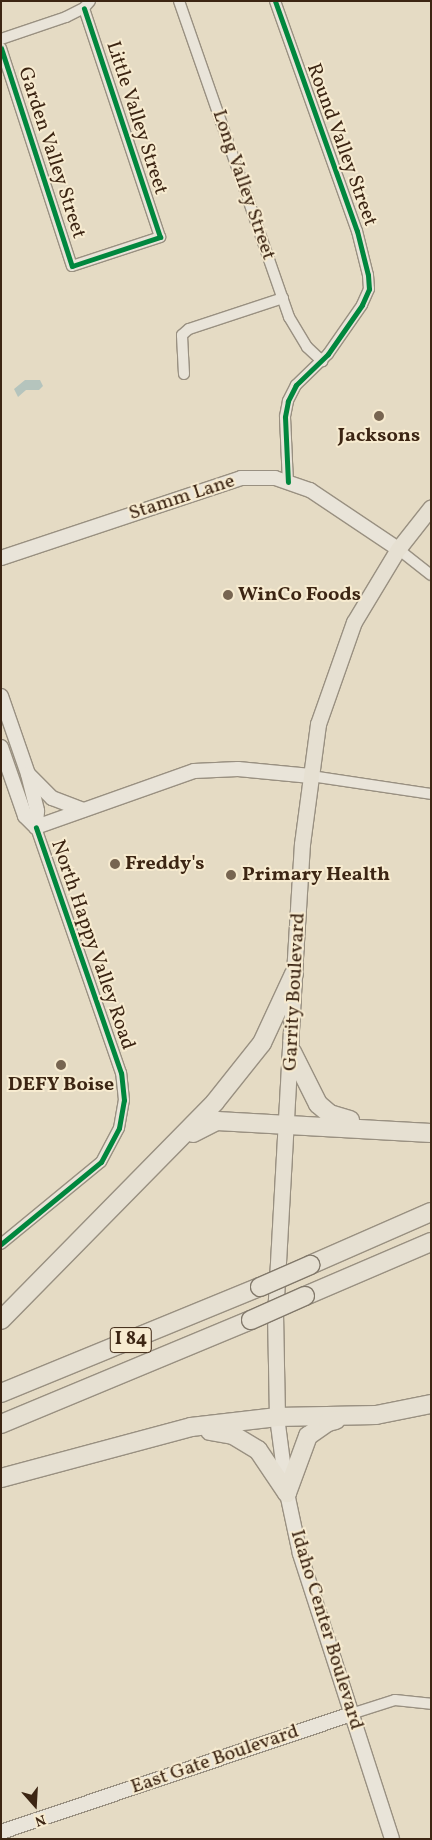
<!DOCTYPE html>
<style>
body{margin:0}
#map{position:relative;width:432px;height:1840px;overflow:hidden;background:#e5dbc4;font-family:Vollkorn,serif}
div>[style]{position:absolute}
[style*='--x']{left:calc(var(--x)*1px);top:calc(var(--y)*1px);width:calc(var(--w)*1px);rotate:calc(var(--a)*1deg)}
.water>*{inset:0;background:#b5c4bd}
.roads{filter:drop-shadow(1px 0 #999081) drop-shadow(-1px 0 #999081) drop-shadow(0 1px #999081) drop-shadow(0 -1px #999081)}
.street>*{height:10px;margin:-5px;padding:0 5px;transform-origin:5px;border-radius:5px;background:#e9e4d9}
.secondary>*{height:14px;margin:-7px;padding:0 7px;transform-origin:7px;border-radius:7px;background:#e9e4d9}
.primary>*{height:15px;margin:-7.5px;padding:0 7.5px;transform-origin:7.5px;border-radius:7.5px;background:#e6e0d2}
.highway>*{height:18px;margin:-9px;padding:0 9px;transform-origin:9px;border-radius:9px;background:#e6e0d2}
.bridges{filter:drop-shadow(1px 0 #81786a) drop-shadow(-1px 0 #81786a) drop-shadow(0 1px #81786a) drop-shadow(0 -1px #81786a)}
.highway-bridge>*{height:18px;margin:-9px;padding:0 9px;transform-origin:9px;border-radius:9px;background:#e6e0d2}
.cycleway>*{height:5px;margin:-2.5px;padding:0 2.5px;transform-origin:2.5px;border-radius:2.5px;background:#00873e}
.dots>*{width:14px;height:14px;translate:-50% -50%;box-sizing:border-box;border:2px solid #f7ebd0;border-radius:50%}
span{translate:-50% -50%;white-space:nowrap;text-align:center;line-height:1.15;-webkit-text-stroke:4px #f7ebd0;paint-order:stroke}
.shield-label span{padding:1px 4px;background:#f7ebd0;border:1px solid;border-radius:4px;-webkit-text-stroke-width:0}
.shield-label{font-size:19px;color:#3c2513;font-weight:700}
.street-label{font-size:20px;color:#3c2513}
.poi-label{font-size:20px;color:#3c2513;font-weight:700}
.left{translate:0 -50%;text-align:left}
.frame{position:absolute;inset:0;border:2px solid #3c2513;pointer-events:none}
.north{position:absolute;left:10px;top:1780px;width:50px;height:50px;-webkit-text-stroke:4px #f7ebd0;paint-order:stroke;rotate:161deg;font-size:14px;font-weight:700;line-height:20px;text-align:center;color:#3c2513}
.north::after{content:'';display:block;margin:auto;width:18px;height:22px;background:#3c2513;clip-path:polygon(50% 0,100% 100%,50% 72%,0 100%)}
</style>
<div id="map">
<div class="water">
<i style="clip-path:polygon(25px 380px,40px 380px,43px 386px,39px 390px,26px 390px,18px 397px,14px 389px)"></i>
</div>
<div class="roads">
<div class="street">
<i style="--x:179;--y:1;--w:335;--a:70.8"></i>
<i style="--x:289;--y:317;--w:35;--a:59"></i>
<i style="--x:307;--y:347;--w:21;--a:43"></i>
<i style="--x:275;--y:1;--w:244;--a:70.4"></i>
<i style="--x:357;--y:231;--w:45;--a:76"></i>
<i style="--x:368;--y:275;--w:14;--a:86"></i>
<i style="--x:369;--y:289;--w:17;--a:114"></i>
<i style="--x:362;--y:305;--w:60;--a:124.8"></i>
<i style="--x:328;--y:354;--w:45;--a:135.9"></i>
<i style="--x:296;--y:385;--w:18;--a:117"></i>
<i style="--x:288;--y:401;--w:16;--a:101"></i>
<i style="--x:285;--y:417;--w:65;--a:87.4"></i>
<i style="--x:1;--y:39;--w:69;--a:-18.7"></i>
<i style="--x:66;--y:17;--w:20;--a:-27"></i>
<i style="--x:84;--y:8;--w:9;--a:-49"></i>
<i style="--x:1;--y:48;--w:229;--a:72"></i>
<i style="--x:72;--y:266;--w:93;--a:-18.2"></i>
<i style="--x:160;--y:237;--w:241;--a:-108.4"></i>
<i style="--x:184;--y:374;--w:39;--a:-93"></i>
<i style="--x:182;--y:335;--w:9;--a:-41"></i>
<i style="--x:189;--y:329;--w:99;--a:-18.3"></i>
<i style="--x:398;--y:549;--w:42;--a:38.2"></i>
<i style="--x:311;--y:776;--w:121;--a:8.5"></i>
<i style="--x:1;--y:1244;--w:129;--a:-39.4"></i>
<i style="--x:101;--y:1162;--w:38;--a:-62"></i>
<i style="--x:119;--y:1128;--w:28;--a:-80"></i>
<i style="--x:124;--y:1100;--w:27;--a:-96"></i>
<i style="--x:121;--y:1073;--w:260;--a:-109.1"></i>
<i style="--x:351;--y:1714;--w:46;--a:-17.7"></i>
<i style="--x:395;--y:1700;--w:36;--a:6"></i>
</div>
<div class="secondary">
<i style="--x:1;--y:558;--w:253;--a:-18.4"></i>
<i style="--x:241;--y:478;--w:34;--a:0"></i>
<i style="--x:275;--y:478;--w:37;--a:19"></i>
<i style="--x:310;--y:490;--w:106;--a:33.8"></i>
<i style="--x:1;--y:696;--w:83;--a:70.9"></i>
<i style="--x:28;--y:774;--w:38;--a:76"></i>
<i style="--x:37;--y:811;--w:16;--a:94"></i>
<i style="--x:1;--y:747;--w:73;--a:70.8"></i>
<i style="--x:25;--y:816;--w:16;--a:45"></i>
<i style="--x:29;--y:775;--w:33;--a:45"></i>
<i style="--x:52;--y:798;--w:33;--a:21"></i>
<i style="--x:36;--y:827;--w:168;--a:-19.5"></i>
<i style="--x:194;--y:771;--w:44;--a:-2.6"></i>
<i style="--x:238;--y:769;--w:73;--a:5.5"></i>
<i style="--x:277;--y:1417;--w:77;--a:82.5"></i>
<i style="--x:287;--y:1493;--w:62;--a:78"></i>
<i style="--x:300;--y:1554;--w:299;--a:72.1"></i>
<i style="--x:1;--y:1832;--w:369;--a:-18.6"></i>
</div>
<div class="primary">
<i style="--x:277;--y:1417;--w:101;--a:-91.1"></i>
<i style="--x:275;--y:1316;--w:343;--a:-86.8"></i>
<i style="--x:294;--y:974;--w:130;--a:-86.5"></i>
<i style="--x:302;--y:844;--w:121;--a:-82.4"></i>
<i style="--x:318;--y:724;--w:108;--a:-70.6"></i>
<i style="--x:354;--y:622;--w:85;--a:-58.9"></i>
<i style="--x:398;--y:549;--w:53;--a:-51.8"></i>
</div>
<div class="highway">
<i style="--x:292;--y:1052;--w:58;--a:63.4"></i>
<i style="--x:318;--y:1104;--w:16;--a:40"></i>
<i style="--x:330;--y:1114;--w:21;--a:17"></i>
<i style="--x:193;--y:1133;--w:27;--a:-27"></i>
<i style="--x:217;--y:1121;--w:214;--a:3.2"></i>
<i style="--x:310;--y:1265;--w:132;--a:-23.7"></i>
<i style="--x:305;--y:1296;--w:137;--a:-23.2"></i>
<i style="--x:1;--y:1320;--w:305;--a:-45.5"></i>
<i style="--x:215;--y:1102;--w:75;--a:-51.5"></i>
<i style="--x:262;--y:1043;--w:76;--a:-65.1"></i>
<i style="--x:1;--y:1393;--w:280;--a:-22.3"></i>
<i style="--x:1;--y:1424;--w:271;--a:-22.6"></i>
<i style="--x:210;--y:1431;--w:23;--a:10"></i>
<i style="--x:233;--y:1435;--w:29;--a:31"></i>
<i style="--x:258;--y:1450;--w:52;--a:56"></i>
<i style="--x:1;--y:1478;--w:197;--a:-15"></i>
<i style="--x:191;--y:1427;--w:87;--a:-6.6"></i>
<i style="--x:277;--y:1417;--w:99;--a:-1.2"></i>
<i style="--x:376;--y:1415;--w:56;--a:-11.3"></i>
<i style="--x:287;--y:1493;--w:61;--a:-69.8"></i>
<i style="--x:308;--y:1436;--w:24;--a:-35"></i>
<i style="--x:328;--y:1422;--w:8;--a:-14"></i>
</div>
</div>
<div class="bridges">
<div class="highway-bridge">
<i style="--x:260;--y:1287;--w:55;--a:-23.7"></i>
<i style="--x:251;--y:1320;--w:59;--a:-24"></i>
</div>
</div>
<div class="cycleway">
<i style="--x:275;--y:1;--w:244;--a:70.4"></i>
<i style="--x:357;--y:231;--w:45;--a:76"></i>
<i style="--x:368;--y:275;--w:14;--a:86"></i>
<i style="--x:369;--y:289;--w:17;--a:114"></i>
<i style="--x:362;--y:305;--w:60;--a:124.8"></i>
<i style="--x:328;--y:354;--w:45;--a:135.9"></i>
<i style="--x:296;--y:385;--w:18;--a:117"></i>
<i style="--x:288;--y:401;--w:16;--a:101"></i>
<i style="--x:285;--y:417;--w:65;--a:87.4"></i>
<i style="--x:1;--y:48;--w:229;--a:72"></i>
<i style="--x:72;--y:266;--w:93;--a:-18.2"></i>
<i style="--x:160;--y:237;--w:241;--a:-108.4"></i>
<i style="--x:1;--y:1244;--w:129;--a:-39.4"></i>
<i style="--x:101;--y:1162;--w:38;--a:-62"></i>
<i style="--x:119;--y:1128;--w:28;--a:-80"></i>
<i style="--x:124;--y:1100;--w:27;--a:-96"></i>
<i style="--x:121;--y:1073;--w:260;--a:-109.1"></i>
</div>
<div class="dots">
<i style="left:379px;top:416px;background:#776551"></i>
<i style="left:228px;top:595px;background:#776551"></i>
<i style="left:115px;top:864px;background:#776551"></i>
<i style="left:231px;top:875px;background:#776551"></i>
<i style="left:61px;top:1065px;background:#776551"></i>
</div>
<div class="shield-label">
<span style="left:131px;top:1340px">I 84</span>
</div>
<div class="street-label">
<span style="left:136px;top:118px;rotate:72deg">Little Valley Street</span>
<span style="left:341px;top:145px;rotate:70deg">Round Valley Street</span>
<span style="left:51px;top:153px;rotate:72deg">Garden Valley Street</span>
<span style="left:243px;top:185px;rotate:71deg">Long Valley Street</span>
<span style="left:182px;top:498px;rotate:-18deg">Stamm Lane</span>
<span style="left:92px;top:945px;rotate:71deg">North Happy Valley Road</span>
<span style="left:295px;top:992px;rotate:-87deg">Garrity Boulevard</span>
<span style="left:326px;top:1630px;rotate:73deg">Idaho Center Boulevard</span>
<span style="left:215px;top:1760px;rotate:-19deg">East Gate Boulevard</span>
</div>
<div class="poi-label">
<span style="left:379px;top:436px">Jacksons</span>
<span class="left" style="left:238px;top:595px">WinCo Foods</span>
<span class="left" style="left:125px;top:864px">Freddy's</span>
<span class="left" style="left:242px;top:875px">Primary Health</span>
<span style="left:61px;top:1085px">DEFY Boise</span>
</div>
<div class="frame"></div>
<div class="north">N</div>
</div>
